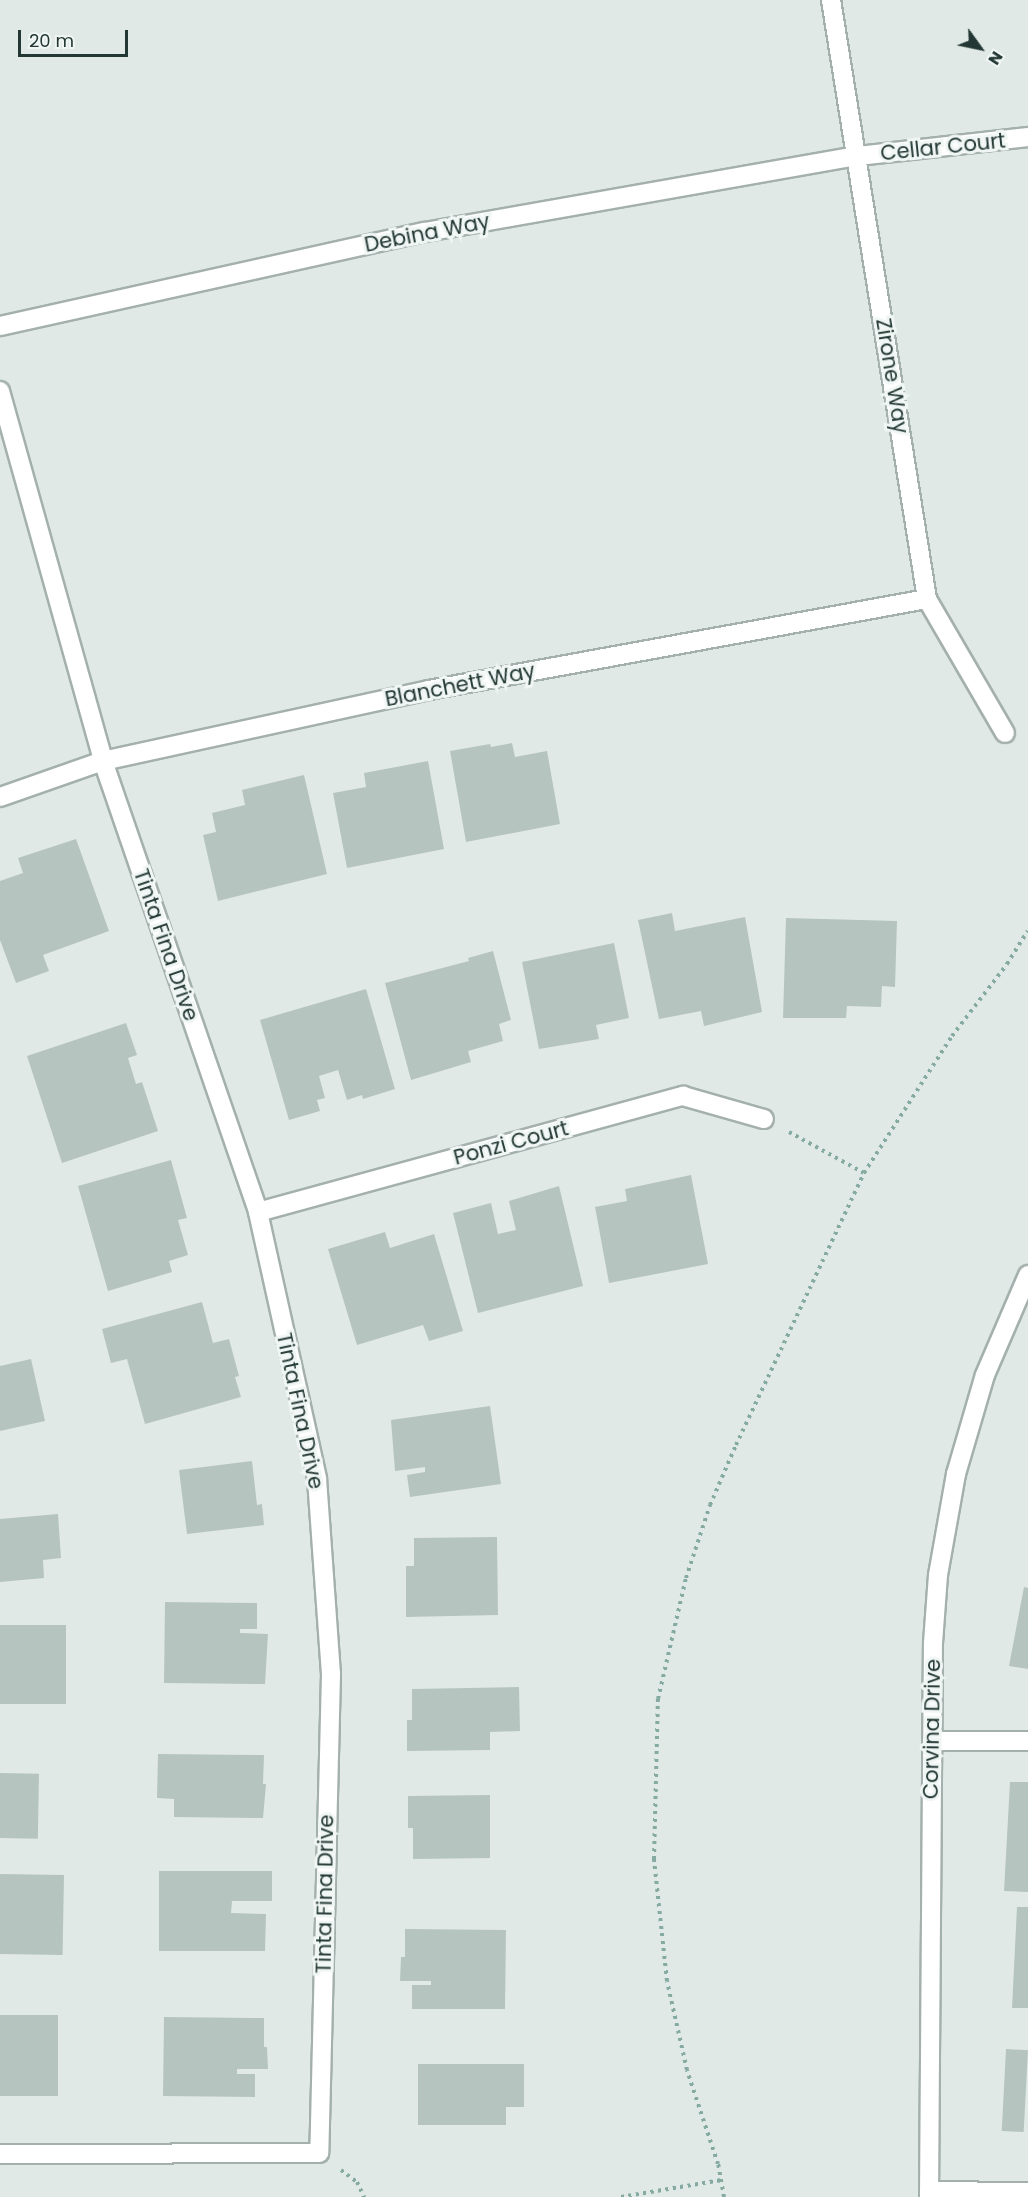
<!DOCTYPE html>
<style>
body{margin:0}
#map{position:relative;width:1028px;height:2197px;overflow:hidden;background:#e0e9e6;font-family:Poppins,sans-serif}
div>[style]{position:absolute}
[style*='--x']{left:calc(var(--x)*1px);top:calc(var(--y)*1px);width:calc(var(--w)*1px);rotate:calc(var(--a)*1deg)}
.building>*{inset:0;background:#b6c4bf;transform-origin:0 0}
.path>*{height:4px;margin-top:-2px;transform-origin:0;background:repeating-linear-gradient(90deg,#84aaa1 0 3px,transparent 0 7.5px)}
.roads{filter:drop-shadow(2px 0 #a4b0ad) drop-shadow(-2px 0 #a4b0ad) drop-shadow(0 2px #a4b0ad) drop-shadow(0 -2px #a4b0ad)}
.minor>*{height:18px;margin:-9px;padding:0 9px;transform-origin:9px;border-radius:9px;background:#fff}
span{translate:-50% -50%;white-space:nowrap;text-align:center;line-height:1.15;-webkit-text-stroke:6px #f0f6f4;paint-order:stroke}
.street-label{font-size:21px;color:#233834}
.north{position:absolute;left:950px;top:18px;width:60px;height:60px;-webkit-text-stroke:4px #f0f6f4;paint-order:stroke;rotate:123deg;font-size:16px;font-weight:700;line-height:24px;text-align:center;color:#233834}
.north::after{content:'';display:block;margin:auto;width:21px;height:27px;background:#233834;clip-path:polygon(50% 0,100% 100%,50% 72%,0 100%)}
.scale{position:absolute;left:18px;top:30px;width:110px;height:27px;box-sizing:border-box;border:3px solid #233834;border-top:0;padding-left:8px;font-size:18px;line-height:21px;white-space:nowrap;color:#233834;-webkit-text-stroke:4px #f0f6f4;paint-order:stroke}
</style>
<div id="map">
<div class="building">
<i style="clip-path:polygon(512px 743px,515px 757px,547px 751px,560px 824px,466px 842px,450px 751px,490px 744px,491px 747px)"></i>
<i style="clip-path:polygon(428px 761px,444px 849px,347px 868px,333px 793px,366px 787px,364px 773px)"></i>
<i style="clip-path:polygon(304px 775px,327px 874px,218px 901px,203px 835px,216px 832px,212px 813px,245px 805px,242px 790px)"></i>
<i style="clip-path:polygon(76px 839px,109px 931px,43px 955px,49px 971px,16px 983px,0 940px,0 881px,23px 873px,18px 858px)"></i>
<i style="clip-path:polygon(672px 913px,675px 931px,745px 917px,762px 1012px,704px 1026px,701px 1011px,659px 1019px,638px 920px)"></i>
<i style="clip-path:polygon(786px 918px,897px 921px,895px 987px,882px 986px,881px 1007px,847px 1006px,846px 1018px,783px 1018px)"></i>
<i style="clip-path:polygon(614px 943px,629px 1018px,596px 1025px,599px 1039px,539px 1049px,522px 962px)"></i>
<i style="clip-path:polygon(493px 951px,511px 1020px,499px 1024px,503px 1041px,468px 1051px,471px 1062px,411px 1080px,385px 983px,469px 961px,468px 958px)"></i>
<i style="clip-path:polygon(366px 989px,395px 1089px,363px 1099px,362px 1095px,347px 1100px,338px 1070px,319px 1076px,325px 1098px,317px 1100px,320px 1111px,289px 1120px,260px 1020px)"></i>
<i style="clip-path:polygon(126px 1023px,137px 1055px,128px 1058px,136px 1084px,142px 1082px,158px 1131px,62px 1163px,27px 1056px)"></i>
<i style="clip-path:polygon(171px 1160px,187px 1218px,178px 1220px,188px 1255px,169px 1261px,172px 1272px,108px 1291px,78px 1186px)"></i>
<i style="clip-path:polygon(691px 1175px,708px 1264px,609px 1283px,595px 1207px,627px 1201px,625px 1189px)"></i>
<i style="clip-path:polygon(559px 1186px,583px 1286px,478px 1313px,453px 1213px,491px 1203px,498px 1234px,516px 1230px,509px 1201px)"></i>
<i style="clip-path:polygon(385px 1232px,390px 1248px,434px 1234px,463px 1331px,429px 1341px,423px 1325px,357px 1345px,328px 1249px)"></i>
<i style="clip-path:polygon(202px 1302px,213px 1343px,229px 1339px,239px 1376px,235px 1377px,241px 1397px,145px 1424px,127px 1359px,111px 1363px,102px 1329px)"></i>
<i style="clip-path:polygon(31px 1359px,45px 1421px,0 1431px,0 1366px)"></i>
<i style="clip-path:polygon(490px 1406px,501px 1484px,410px 1497px,407px 1475px,425px 1472px,425px 1467px,395px 1471px,391px 1420px)"></i>
<i style="clip-path:polygon(252px 1461px,257px 1505px,262px 1504px,264px 1525px,187px 1534px,179px 1470px)"></i>
<i style="clip-path:polygon(58px 1514px,61px 1558px,43px 1560px,44px 1578px,0 1582px,0 1519px)"></i>
<i style="clip-path:polygon(497px 1537px,498px 1615px,406px 1617px,406px 1566px,414px 1566px,414px 1538px)"></i>
<i style="clip-path:polygon(1024px 1587px,1028px 1588px,1028px 1669px,1009px 1666px)"></i>
<i style="clip-path:polygon(165px 1602px,257px 1603px,257px 1629px,240px 1629px,240px 1633px,268px 1634px,265px 1684px,164px 1683px)"></i>
<i style="left:0;top:1625px;width:66px;height:79px"></i>
<i style="clip-path:polygon(519px 1687px,520px 1731px,490px 1732px,490px 1750px,407px 1751px,407px 1720px,412px 1720px,412px 1689px)"></i>
<i style="clip-path:polygon(158px 1754px,264px 1755px,263px 1784px,266px 1784px,263px 1818px,174px 1817px,174px 1799px,157px 1798px)"></i>
<i style="left:0;top:1773px;width:39px;height:65px;rotate:1deg"></i>
<i style="clip-path:polygon(1010px 1782px,1028px 1782px,1028px 1892px,1004px 1891px)"></i>
<i style="clip-path:polygon(490px 1795px,490px 1858px,413px 1859px,413px 1828px,408px 1828px,408px 1796px)"></i>
<i style="clip-path:polygon(159px 1871px,272px 1871px,272px 1901px,232px 1901px,231px 1913px,266px 1914px,265px 1951px,159px 1951px)"></i>
<i style="left:0;top:1874px;width:64px;height:80px;rotate:1deg"></i>
<i style="clip-path:polygon(1017px 1907px,1028px 1907px,1028px 2008px,1012px 2008px)"></i>
<i style="clip-path:polygon(405px 1929px,506px 1930px,505px 2009px,412px 2009px,412px 1985px,431px 1985px,431px 1981px,400px 1981px,401px 1957px,405px 1957px)"></i>
<i style="left:0;top:2015px;width:58px;height:81px"></i>
<i style="clip-path:polygon(164px 2017px,264px 2018px,264px 2047px,267px 2047px,268px 2069px,237px 2069px,237px 2074px,255px 2074px,255px 2097px,163px 2096px)"></i>
<i style="left:1006px;top:2049px;width:22px;height:82px;rotate:3deg"></i>
<i style="clip-path:polygon(418px 2064px,524px 2064px,524px 2107px,506px 2107px,506px 2125px,418px 2125px)"></i>
</div>
<div class="path">
<i style="--x:789;--y:1132;--w:85;--a:28.7"></i>
<i style="--x:341;--y:2170;--w:20;--a:37"></i>
<i style="--x:357;--y:2182;--w:17;--a:65"></i>
<i style="--x:621;--y:2197;--w:102;--a:-9.6"></i>
<i style="--x:724;--y:2197;--w:34;--a:-100"></i>
<i style="--x:718;--y:2164;--w:99;--a:-108.3"></i>
<i style="--x:687;--y:2070;--w:91;--a:-102.7"></i>
<i style="--x:667;--y:1981;--w:123;--a:-96.1"></i>
<i style="--x:654;--y:1859;--w:160;--a:-88.6"></i>
<i style="--x:658;--y:1699;--w:124;--a:-77"></i>
<i style="--x:686;--y:1578;--w:77;--a:-71.8"></i>
<i style="--x:710;--y:1505;--w:65;--a:-66.6"></i>
<i style="--x:736;--y:1445;--w:301;--a:-64.8"></i>
<i style="--x:864;--y:1173;--w:163;--a:-57.3"></i>
<i style="--x:952;--y:1036;--w:91;--a:-52.6"></i>
<i style="--x:1007;--y:964;--w:39;--a:-58"></i>
</div>
<div class="roads">
<div class="minor">
<i style="--x:831;--y:0;--w:607;--a:80.89"></i>
<i style="--x:927;--y:599;--w:155;--a:59.8"></i>
<i style="--x:0;--y:326;--w:435;--a:-12.5"></i>
<i style="--x:425;--y:232;--w:440;--a:-10"></i>
<i style="--x:858;--y:156;--w:171;--a:-6.4"></i>
<i style="--x:0;--y:391;--w:384;--a:74.4"></i>
<i style="--x:103;--y:761;--w:477;--a:71"></i>
<i style="--x:258;--y:1212;--w:273;--a:77.5"></i>
<i style="--x:317;--y:1479;--w:196;--a:85.9"></i>
<i style="--x:331;--y:1674;--w:479;--a:91.4"></i>
<i style="--x:319;--y:2153;--w:319;--a:179.8"></i>
<i style="--x:0;--y:797;--w:109;--a:-19.3"></i>
<i style="--x:103;--y:761;--w:334;--a:-12.3"></i>
<i style="--x:429;--y:690;--w:506;--a:-10.36"></i>
<i style="--x:258;--y:1212;--w:441;--a:-15.3"></i>
<i style="--x:683;--y:1096;--w:84;--a:15.9"></i>
<i style="--x:932;--y:1741;--w:96;--a:0"></i>
<i style="--x:929;--y:2191;--w:99;--a:0.6"></i>
<i style="--x:929;--y:2197;--w:554;--a:-89.59"></i>
<i style="--x:933;--y:1643;--w:68;--a:-85.8"></i>
<i style="--x:938;--y:1575;--w:103;--a:-79.9"></i>
<i style="--x:956;--y:1474;--w:103;--a:-73.7"></i>
<i style="--x:985;--y:1375;--w:109;--a:-66.7"></i>
</div>
</div>
<div class="street-label">
<span style="left:943px;top:147px;rotate:-6deg">Cellar Court</span>
<span style="left:427px;top:233px;rotate:-11deg">Debina Way</span>
<span style="left:892px;top:376px;rotate:81deg">Zirone Way</span>
<span style="left:460px;top:685px;rotate:-11deg">Blanchett Way</span>
<span style="left:166px;top:945px;rotate:71deg">Tinta Fina Drive</span>
<span style="left:511px;top:1143px;rotate:-15deg">Ponzi Court</span>
<span style="left:300px;top:1411px;rotate:78deg">Tinta Fina Drive</span>
<span style="left:932px;top:1729px;rotate:-89deg">Corvina Drive</span>
<span style="left:325px;top:1894px;rotate:-89deg">Tinta Fina Drive</span>
</div>
<div class="north">N</div>
<div class="scale">20 m</div>
</div>
